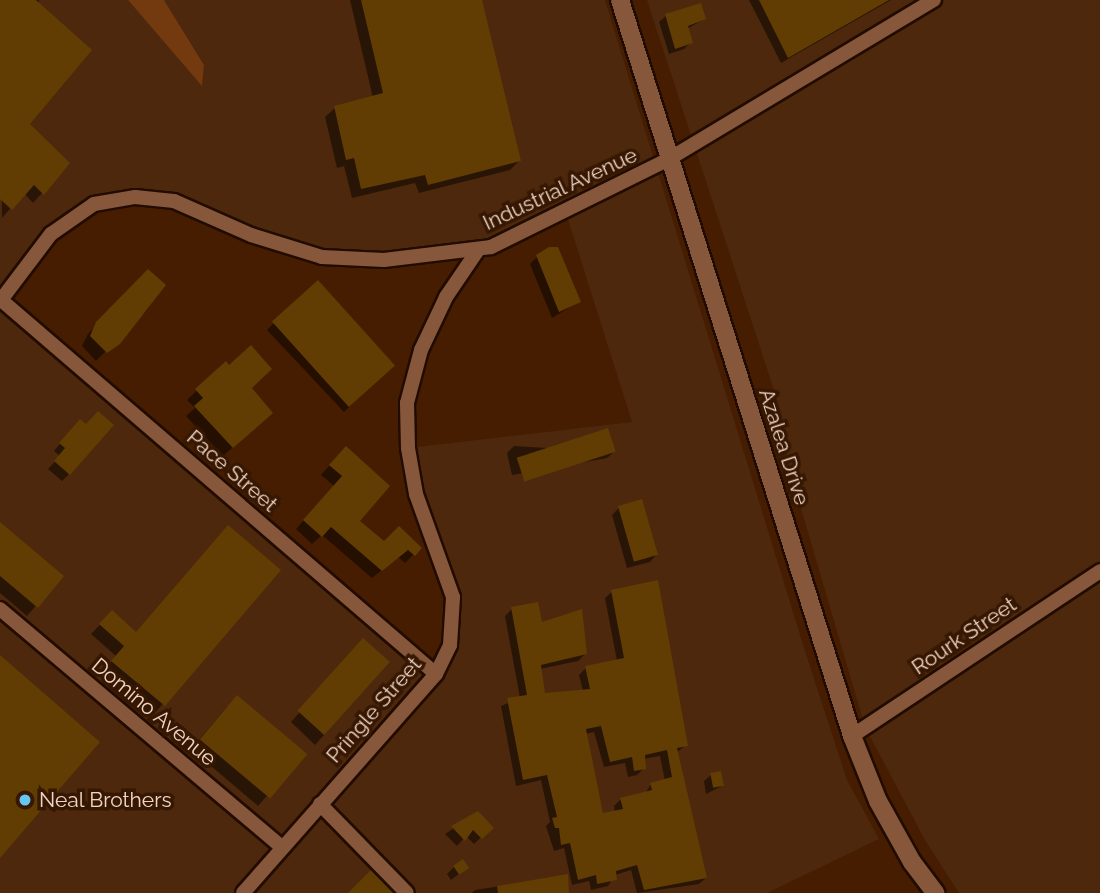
<!DOCTYPE html>
<style>
body{margin:0}
#map{position:relative;width:1100px;height:893px;overflow:hidden;background:#461d00;font-family:Raleway,sans-serif}
div>[style]{position:absolute}
[style*='--x']{left:calc(var(--x)*1px);top:calc(var(--y)*1px);width:calc(var(--w)*1px);rotate:calc(var(--a)*1deg)}
.built>*{inset:0;background:#4d280d}
.green>*{inset:0;background:#743a0f}
.shadow>*{inset:0;background:#0007}
.building>*{inset:0;background:#613d03;transform-origin:0 0}
.roads{filter:drop-shadow(2px 0 #220c01) drop-shadow(-2px 0 #220c01) drop-shadow(0 2px #220c01) drop-shadow(0 -2px #220c01)}
.minor>*{height:14px;margin:-7px;padding:0 7px;transform-origin:7px;border-radius:7px;background:#86573a}
.tertiary>*{height:18px;margin:-9px;padding:0 9px;transform-origin:9px;border-radius:9px;background:#86573a}
.dots>*{width:19px;height:19px;translate:-50% -50%;box-sizing:border-box;border:4px solid #361702;border-radius:50%}
span{translate:-50% -50%;white-space:nowrap;text-align:center;line-height:1.15;-webkit-text-stroke:7px #361702;paint-order:stroke}
.street-label{font-size:21px;color:#f0d5c5}
.poi-label{font-size:21px;color:#f0d5c5}
.left{translate:0 -50%;text-align:left}
</style>
<div id="map">
<div class="built">
<i style="clip-path:polygon(evenodd,0 0,128px 0,202px 85px,204px 65px,164px 0,605px 0,804px 648px,847px 780px,879px 839px,767px 893px,0 893px,0 0,174px 201px,322px 257px,491px 247px,566px 213px,632px 422px,408px 448px,453px 620px,436px 674px,1px 300px,51px 234px,94px 204px,174px 201px)"></i>
<i style="clip-path:polygon(647px 0,1100px 0,1100px 893px,959px 893px,925px 840px,865px 727px,791px 474px,774px 390px)"></i>
</div>
<div class="green">
<i style="clip-path:polygon(128px 0,164px 0,204px 65px,202px 86px)"></i>
</div>
<div class="shadow">
<i style="clip-path:polygon(0 0,39px 0,28px 124px,68px 164px,33px 203px,24px 193px,2px 218px)"></i>
<i style="clip-path:polygon(350px 0,480px 0,519px 161px,510px 170px,419px 193px,415px 183px,352px 198px,344px 166px,337px 168px,325px 117px,335px 108px,373px 98px)"></i>
<i style="clip-path:polygon(749px 0,891px 0,781px 63px)"></i>
<i style="clip-path:polygon(666px 16px,704px 19px,687px 29px,691px 42px,684px 49px,669px 54px,659px 22px)"></i>
<i style="clip-path:polygon(537px 257px,579px 302px,552px 318px,530px 264px)"></i>
<i style="clip-path:polygon(148px 271px,163px 286px,147px 310px,96px 361px,82px 346px,88px 334px)"></i>
<i style="clip-path:polygon(274px 323px,393px 365px,344px 412px,267px 330px)"></i>
<i style="clip-path:polygon(226px 363px,250px 388px,261px 422px,223px 456px,186px 416px,195px 408px,187px 400px)"></i>
<i style="clip-path:polygon(73px 428px,69px 474px,62px 481px,48px 469px,60px 456px,54px 451px)"></i>
<i style="clip-path:polygon(514px 446px,614px 452px,607px 458px,512px 475px,507px 453px)"></i>
<i style="clip-path:polygon(337px 457px,357px 521px,384px 543px,420px 548px,405px 563px,398px 557px,372px 578px,322px 535px,312px 544px,296px 529px,334px 486px,321px 475px)"></i>
<i style="clip-path:polygon(619px 508px,656px 555px,650px 562px,627px 568px,612px 515px)"></i>
<i style="clip-path:polygon(0 529px,61px 576px,27px 616px,0 593px)"></i>
<i style="clip-path:polygon(279px 570px,154px 714px,104px 671px,116px 656px,91px 634px,112px 612px,136px 633px)"></i>
<i style="clip-path:polygon(evenodd,612px 592px,686px 745px,676px 753px,706px 878px,699px 884px,637px 893px,631px 870px,615px 875px,608px 886px,591px 890px,589px 881px,572px 885px,564px 848px,554px 851px,546px 826px,550px 822px,541px 780px,516px 786px,501px 706px,520px 698px,505px 616px,512px 609px,585px 654px,578px 661px,540px 669px,544px 695px,583px 691px,579px 675px,586px 668px,617px 661px,605px 598px,612px 592px,594px 732px,604px 767px,625px 763px,628px 777px,637px 775px,644px 768px,643px 759px,660px 756px,665px 781px,651px 784px,645px 794px,621px 799px,614px 806px,615px 812px,602px 815px,585px 734px,594px 732px)"></i>
<i style="clip-path:polygon(354px 650px,324px 735px,315px 745px,291px 722px)"></i>
<i style="clip-path:polygon(228px 706px,304px 754px,258px 806px,191px 749px)"></i>
<i style="clip-path:polygon(711px 775px,722px 786px,706px 794px,704px 781px)"></i>
<i style="clip-path:polygon(477px 813px,491px 828px,474px 844px,466px 836px,457px 846px,445px 834px)"></i>
<i style="clip-path:polygon(454px 867px,467px 868px,451px 880px,447px 874px)"></i>
<i style="clip-path:polygon(566px 876px,568px 893px,472px 893px,475px 890px)"></i>
</div>
<div class="building">
<i style="clip-path:polygon(0 0,36px 0,92px 50px,30px 124px,70px 163px,44px 195px,34px 185px,12px 210px,0 199px)"></i>
<i style="clip-path:polygon(361px 0,482px 0,521px 161px,428px 185px,425px 175px,361px 189px,354px 158px,346px 160px,334px 106px,383px 93px)"></i>
<i style="clip-path:polygon(759px 0,889px 0,788px 58px)"></i>
<i style="clip-path:polygon(701px 3px,706px 19px,688px 26px,693px 43px,675px 49px,665px 14px)"></i>
<i style="clip-path:polygon(549px 247px,558px 247px,581px 302px,559px 312px,536px 255px)"></i>
<i style="clip-path:polygon(148px 269px,166px 285px,120px 344px,107px 353px,90px 336px,96px 322px)"></i>
<i style="left:318px;top:280px;width:115px;height:62px;rotate:48deg"></i>
<i style="clip-path:polygon(251px 345px,272px 369px,252px 388px,273px 413px,233px 448px,194px 406px,203px 398px,195px 389px,226px 361px,229px 365px)"></i>
<i style="clip-path:polygon(98px 411px,114px 425px,70px 475px,54px 461px,65px 448px,59px 443px,80px 419px,86px 424px)"></i>
<i style="left:608px;top:428px;width:25px;height:96px;rotate:72deg"></i>
<i style="clip-path:polygon(346px 446px,390px 486px,360px 521px,384px 541px,399px 526px,422px 548px,415px 556px,408px 550px,382px 571px,331px 527px,322px 537px,303px 520px,342px 476px,329px 465px)"></i>
<i style="left:642px;top:499px;width:58px;height:25px;rotate:74deg"></i>
<i style="clip-path:polygon(0 522px,64px 576px,38px 608px,0 576px)"></i>
<i style="clip-path:polygon(228px 525px,281px 570px,165px 706px,111px 661px,124px 646px,99px 624px,112px 610px,136px 632px)"></i>
<i style="clip-path:polygon(evenodd,658px 580px,688px 746px,677px 748px,707px 878px,644px 890px,637px 865px,616px 871px,617px 880px,597px 884px,596px 875px,578px 880px,570px 843px,561px 845px,559px 828px,555px 828px,552px 818px,557px 817px,547px 775px,523px 780px,507px 698px,527px 695px,511px 607px,538px 602px,542px 622px,582px 609px,587px 654px,541px 665px,545px 693px,590px 689px,585px 666px,624px 658px,611px 590px,658px 580px,601px 726px,610px 762px,632px 757px,634px 771px,646px 769px,645px 755px,667px 750px,672px 777px,650px 783px,652px 790px,620px 798px,623px 809px,603px 813px,586px 729px,601px 726px)"></i>
<i style="left:363px;top:638px;width:36px;height:98px;rotate:42deg"></i>
<i style="clip-path:polygon(0 655px,100px 742px,0 858px)"></i>
<i style="left:237px;top:695px;width:92px;height:58px;rotate:40deg"></i>
<i style="left:721px;top:771px;width:15px;height:11px;rotate:79deg"></i>
<i style="clip-path:polygon(478px 811px,494px 828px,482px 839px,473px 830px,465px 841px,451px 826px)"></i>
<i style="left:463px;top:859px;width:11px;height:12px;rotate:56deg"></i>
<i style="clip-path:polygon(371px 870px,394px 893px,348px 893px)"></i>
<i style="clip-path:polygon(568px 874px,569px 893px,498px 893px,497px 886px)"></i>
</div>
<div class="roads">
<div class="minor">
<i style="--x:0;--y:299;--w:575;--a:40.7"></i>
<i style="--x:1;--y:300;--w:83;--a:-52.9"></i>
<i style="--x:51;--y:234;--w:52;--a:-34.9"></i>
<i style="--x:94;--y:204;--w:42;--a:-9.7"></i>
<i style="--x:135;--y:197;--w:39;--a:6"></i>
<i style="--x:174;--y:201;--w:84;--a:23.8"></i>
<i style="--x:251;--y:235;--w:74;--a:17.2"></i>
<i style="--x:322;--y:257;--w:62;--a:2.8"></i>
<i style="--x:384;--y:260;--w:108;--a:-6.9"></i>
<i style="--x:491;--y:247;--w:199;--a:-26.3"></i>
<i style="--x:669;--y:159;--w:309;--a:-31"></i>
<i style="--x:0;--y:609;--w:369;--a:40.2"></i>
<i style="--x:852;--y:736;--w:298;--a:-33.6"></i>
<i style="--x:320;--y:804;--w:124;--a:45.7"></i>
<i style="--x:243;--y:893;--w:292;--a:-48.6"></i>
<i style="--x:436;--y:674;--w:32;--a:-64"></i>
<i style="--x:450;--y:645;--w:48;--a:-86.4"></i>
<i style="--x:453;--y:597;--w:109;--a:-109.8"></i>
<i style="--x:416;--y:494;--w:47;--a:-99.9"></i>
<i style="--x:408;--y:448;--w:45;--a:-91.3"></i>
<i style="--x:407;--y:403;--w:55;--a:-75.2"></i>
<i style="--x:421;--y:350;--w:59;--a:-64.7"></i>
<i style="--x:446;--y:297;--w:57;--a:-55.8"></i>
</div>
<div class="tertiary">
<i style="--x:620;--y:0;--w:772;--a:72.5"></i>
<i style="--x:852;--y:736;--w:70;--a:68.2"></i>
<i style="--x:878;--y:801;--w:70;--a:60.9"></i>
<i style="--x:912;--y:862;--w:39;--a:53"></i>
</div>
</div>
<div class="dots">
<i style="left:25px;top:800px;background:#68c4f0"></i>
</div>
<div class="street-label">
<span style="left:560px;top:189px;rotate:-25deg">Industrial Avenue</span>
<span style="left:784px;top:447px;rotate:72deg">Azalea Drive</span>
<span style="left:232px;top:471px;rotate:41deg">Pace Street</span>
<span style="left:964px;top:636px;rotate:-34deg">Rourk Street</span>
<span style="left:374px;top:710px;rotate:-49deg">Pringle Street</span>
<span style="left:154px;top:712px;rotate:40deg">Domino Avenue</span>
</div>
<div class="poi-label">
<span class="left" style="left:39px;top:800px">Neal Brothers</span>
</div>
</div>
